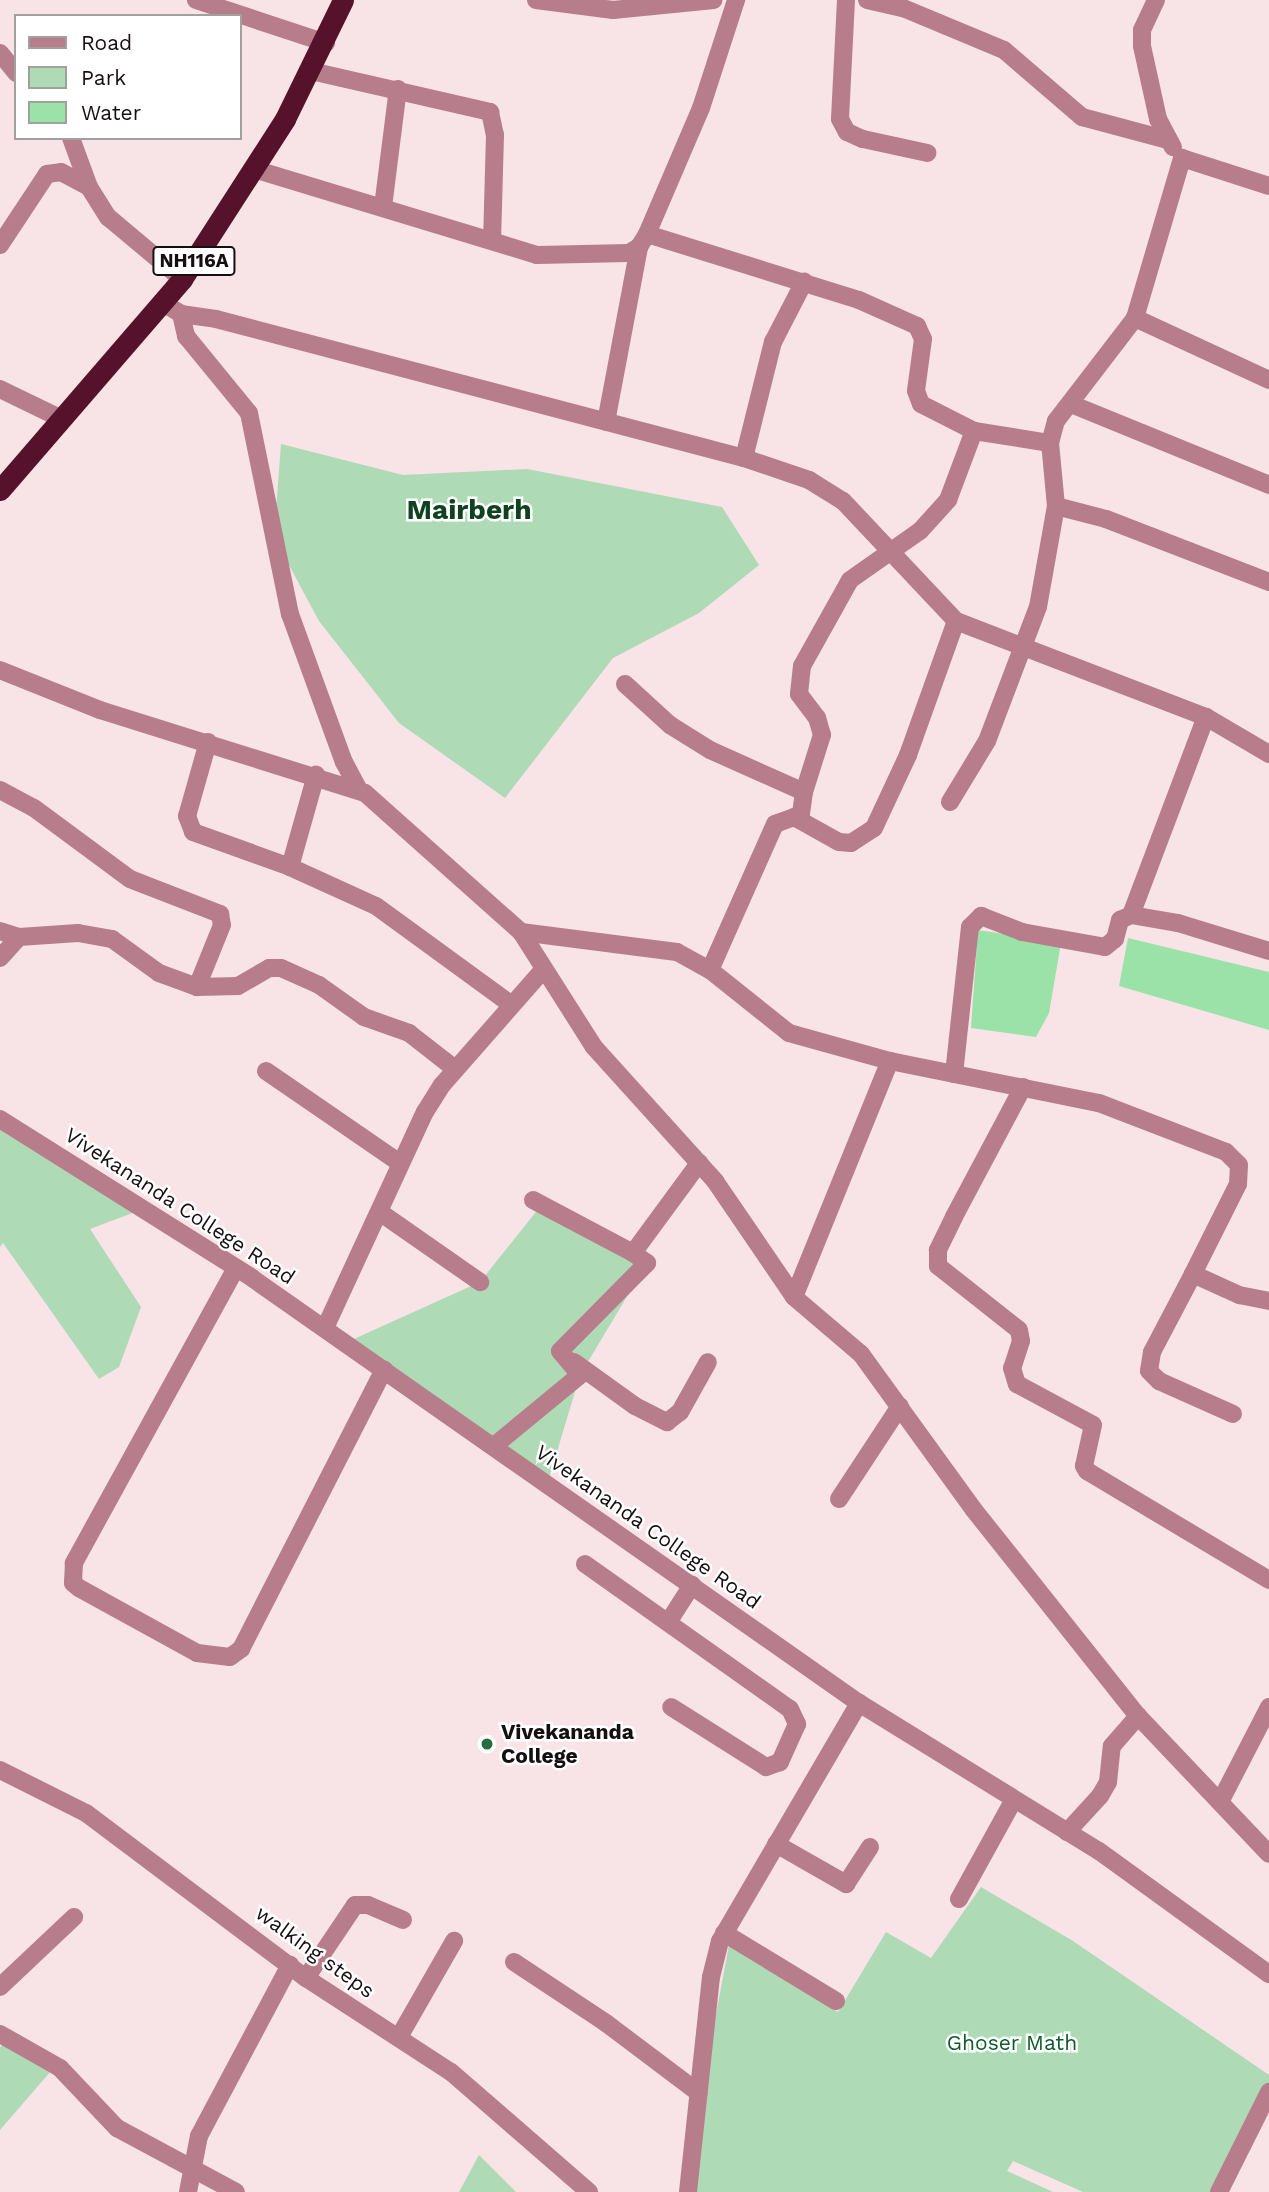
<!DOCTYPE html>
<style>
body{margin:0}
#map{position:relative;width:1269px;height:2192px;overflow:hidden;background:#f8e3e7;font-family:"Work Sans",sans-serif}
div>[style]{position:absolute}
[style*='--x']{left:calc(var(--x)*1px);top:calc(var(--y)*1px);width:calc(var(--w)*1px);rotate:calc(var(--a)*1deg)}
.green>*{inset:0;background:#aedab6}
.water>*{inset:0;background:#9be2a9}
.minor>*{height:18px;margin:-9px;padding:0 9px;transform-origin:9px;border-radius:9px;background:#b77d8b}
.highway>*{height:21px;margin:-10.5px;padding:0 10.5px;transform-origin:10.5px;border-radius:10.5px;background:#55122a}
.dots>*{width:19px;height:19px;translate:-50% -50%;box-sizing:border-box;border:4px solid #fff;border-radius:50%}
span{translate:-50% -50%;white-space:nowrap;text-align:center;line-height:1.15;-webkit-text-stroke:5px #fff;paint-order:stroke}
.shield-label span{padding:2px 5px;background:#fff;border:2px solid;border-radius:5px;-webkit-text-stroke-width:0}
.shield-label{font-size:19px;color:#160f10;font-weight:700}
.street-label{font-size:21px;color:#160f10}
.poi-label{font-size:21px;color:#160f10;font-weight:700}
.left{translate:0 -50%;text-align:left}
.park-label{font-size:21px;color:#0d5c2a}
.district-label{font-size:28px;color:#104220;font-weight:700}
.legend{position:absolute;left:14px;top:14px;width:228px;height:126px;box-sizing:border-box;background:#fff;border:2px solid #a29f9f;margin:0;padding:9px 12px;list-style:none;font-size:21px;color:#160f10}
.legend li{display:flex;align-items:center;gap:14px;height:35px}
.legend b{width:35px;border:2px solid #a29f9f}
</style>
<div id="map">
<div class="green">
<i style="clip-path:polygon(281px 444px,403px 475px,527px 469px,722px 507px,759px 565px,699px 613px,613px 658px,505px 798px,399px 723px,319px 621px,274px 537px)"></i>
<i style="clip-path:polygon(0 1123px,143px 1209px,90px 1229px,141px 1307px,119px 1367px,99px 1379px,3px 1243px,0 1247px)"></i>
<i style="clip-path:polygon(539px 1208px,647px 1263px,580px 1375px,547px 1485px,345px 1343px,480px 1282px)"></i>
<i style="clip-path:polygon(981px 1887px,1073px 1941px,1269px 2075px,1269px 2094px,1222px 2192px,1083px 2192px,1013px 2161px,1007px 2171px,1053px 2192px,690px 2192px,697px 2116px,729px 1945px,838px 2012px,886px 1932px,931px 1958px)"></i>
<i style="clip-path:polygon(6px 2042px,51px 2071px,0 2130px,0 2047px)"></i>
<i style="clip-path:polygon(479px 2155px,516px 2192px,459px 2192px)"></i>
</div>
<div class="water">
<i style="clip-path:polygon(978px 930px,1061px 943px,1049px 1013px,1036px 1037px,971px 1028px)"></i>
<i style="clip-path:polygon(1128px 938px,1269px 972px,1269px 1030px,1119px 986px)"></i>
</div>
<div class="minor">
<i style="--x:196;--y:0;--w:137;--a:18.3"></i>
<i style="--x:536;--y:0;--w:78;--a:7.4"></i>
<i style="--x:613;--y:10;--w:101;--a:-5.7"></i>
<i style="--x:846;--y:0;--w:119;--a:92.9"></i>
<i style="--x:840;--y:119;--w:15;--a:62"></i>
<i style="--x:847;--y:132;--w:17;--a:24"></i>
<i style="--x:863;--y:139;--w:66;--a:12.2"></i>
<i style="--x:867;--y:0;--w:37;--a:13"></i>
<i style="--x:903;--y:8;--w:109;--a:22.6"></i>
<i style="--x:1004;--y:50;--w:103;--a:40.7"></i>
<i style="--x:1082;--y:117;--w:89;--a:15"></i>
<i style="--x:1156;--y:0;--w:33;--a:115"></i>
<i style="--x:1142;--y:30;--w:16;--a:90"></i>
<i style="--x:1142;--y:46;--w:75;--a:77.6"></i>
<i style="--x:1158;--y:119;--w:32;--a:62"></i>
<i style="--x:0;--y:53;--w:26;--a:51"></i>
<i style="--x:311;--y:71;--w:184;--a:12.9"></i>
<i style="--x:490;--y:112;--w:24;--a:78"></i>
<i style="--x:495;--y:135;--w:105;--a:91.6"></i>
<i style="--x:71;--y:138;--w:52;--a:69.8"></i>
<i style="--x:89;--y:187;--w:36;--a:58"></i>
<i style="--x:108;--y:217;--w:97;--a:40"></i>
<i style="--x:254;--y:169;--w:296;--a:16.9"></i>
<i style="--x:537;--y:255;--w:92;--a:-1.2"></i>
<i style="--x:629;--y:253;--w:12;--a:-31"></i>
<i style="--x:639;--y:247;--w:15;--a:-58"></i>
<i style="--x:647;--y:234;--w:137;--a:-66.8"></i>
<i style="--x:701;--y:108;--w:114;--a:-72"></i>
<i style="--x:383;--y:207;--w:119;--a:-82.8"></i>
<i style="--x:647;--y:234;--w:222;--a:17.3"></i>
<i style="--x:859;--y:300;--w:64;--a:24.1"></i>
<i style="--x:917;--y:326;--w:14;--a:65"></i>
<i style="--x:923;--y:339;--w:52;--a:97.7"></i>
<i style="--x:916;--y:391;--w:14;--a:69"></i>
<i style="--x:921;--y:404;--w:59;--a:27"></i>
<i style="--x:974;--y:431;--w:77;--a:9"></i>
<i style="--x:0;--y:245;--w:85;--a:-56.5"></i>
<i style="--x:47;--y:174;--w:14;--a:-8"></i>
<i style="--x:61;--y:172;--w:32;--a:28"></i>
<i style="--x:163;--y:303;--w:21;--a:31"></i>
<i style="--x:181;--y:314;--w:35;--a:8"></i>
<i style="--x:216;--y:319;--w:546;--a:14.75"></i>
<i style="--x:744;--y:458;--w:69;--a:18.7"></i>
<i style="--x:809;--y:480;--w:40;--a:32"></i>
<i style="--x:843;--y:501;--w:165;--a:46.7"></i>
<i style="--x:956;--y:621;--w:268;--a:21"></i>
<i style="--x:1206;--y:717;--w:73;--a:30.4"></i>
<i style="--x:181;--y:314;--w:23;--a:77"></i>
<i style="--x:186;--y:336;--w:99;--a:50.7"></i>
<i style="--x:249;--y:413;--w:205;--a:78.5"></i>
<i style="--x:290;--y:614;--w:158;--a:70"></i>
<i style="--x:344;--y:762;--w:32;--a:62"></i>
<i style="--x:1135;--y:318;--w:148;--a:24.8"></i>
<i style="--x:0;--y:389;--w:69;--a:25.8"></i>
<i style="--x:1071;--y:404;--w:214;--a:22.2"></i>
<i style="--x:606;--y:422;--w:178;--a:-79.3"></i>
<i style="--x:744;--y:458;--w:120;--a:-76"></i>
<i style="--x:773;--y:342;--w:68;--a:-62.7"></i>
<i style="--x:1056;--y:506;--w:52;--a:14.6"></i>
<i style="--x:1106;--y:519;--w:175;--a:21.1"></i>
<i style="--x:0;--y:670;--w:108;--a:21.8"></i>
<i style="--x:100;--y:710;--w:278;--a:17.4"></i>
<i style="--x:365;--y:793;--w:209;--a:41.7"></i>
<i style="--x:521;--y:932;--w:136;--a:57.6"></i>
<i style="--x:594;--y:1047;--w:181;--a:47.9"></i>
<i style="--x:715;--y:1181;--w:140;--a:55.7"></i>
<i style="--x:794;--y:1297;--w:88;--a:40.4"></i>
<i style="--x:861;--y:1354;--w:193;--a:54.1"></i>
<i style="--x:974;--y:1510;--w:263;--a:51.5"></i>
<i style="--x:1138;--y:1716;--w:190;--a:46.5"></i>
<i style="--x:625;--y:684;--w:61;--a:42.3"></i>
<i style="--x:670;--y:725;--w:47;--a:32"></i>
<i style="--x:710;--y:750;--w:103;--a:24.1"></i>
<i style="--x:804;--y:792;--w:27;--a:98"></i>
<i style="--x:208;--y:742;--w:77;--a:105.8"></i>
<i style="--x:187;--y:816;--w:17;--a:69"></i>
<i style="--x:193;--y:832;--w:103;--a:19.8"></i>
<i style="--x:290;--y:867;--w:94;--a:24.4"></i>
<i style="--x:376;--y:906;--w:168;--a:36.1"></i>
<i style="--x:0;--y:790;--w:38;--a:28"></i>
<i style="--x:34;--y:808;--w:119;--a:36.5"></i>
<i style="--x:130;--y:879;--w:97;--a:21.3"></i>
<i style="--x:220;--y:914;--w:11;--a:80"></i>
<i style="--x:222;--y:925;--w:67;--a:112"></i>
<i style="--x:804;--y:792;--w:60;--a:-72.5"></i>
<i style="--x:822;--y:735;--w:18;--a:-106"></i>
<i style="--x:817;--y:718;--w:30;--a:-127"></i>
<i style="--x:799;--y:694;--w:28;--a:-84"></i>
<i style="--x:802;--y:666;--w:98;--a:-60.8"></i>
<i style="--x:850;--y:580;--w:85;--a:-35"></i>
<i style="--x:920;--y:531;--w:42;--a:-47.9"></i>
<i style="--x:948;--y:500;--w:74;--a:-69.4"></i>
<i style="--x:950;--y:802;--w:71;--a:-58.8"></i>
<i style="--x:987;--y:741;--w:143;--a:-69.2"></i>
<i style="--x:1038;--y:607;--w:103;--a:-79.9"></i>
<i style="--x:1056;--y:506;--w:63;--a:-95.4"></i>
<i style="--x:1050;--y:443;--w:23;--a:-75"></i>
<i style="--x:1056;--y:421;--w:130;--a:-52.5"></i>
<i style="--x:1135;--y:318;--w:167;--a:-73.6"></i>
<i style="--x:1182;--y:158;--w:91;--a:17.8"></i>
<i style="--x:290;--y:867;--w:96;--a:-74.2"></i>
<i style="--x:1131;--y:915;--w:212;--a:-69.3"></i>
<i style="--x:0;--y:931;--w:20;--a:18"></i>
<i style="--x:19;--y:937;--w:59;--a:-3.9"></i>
<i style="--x:78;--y:933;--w:35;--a:10"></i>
<i style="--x:112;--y:939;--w:58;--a:35.9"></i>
<i style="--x:159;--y:973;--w:40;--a:20.2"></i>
<i style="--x:197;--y:987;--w:41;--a:-1.4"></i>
<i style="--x:238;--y:986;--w:36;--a:-30"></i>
<i style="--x:269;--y:968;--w:12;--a:0"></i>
<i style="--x:281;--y:968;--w:42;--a:24.1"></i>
<i style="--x:319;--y:985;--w:55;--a:35.4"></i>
<i style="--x:364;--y:1017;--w:48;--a:19.6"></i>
<i style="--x:409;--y:1033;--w:58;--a:38"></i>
<i style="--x:521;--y:932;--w:157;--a:7.3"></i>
<i style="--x:677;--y:952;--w:38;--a:29"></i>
<i style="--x:710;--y:970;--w:101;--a:38.6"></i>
<i style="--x:789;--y:1033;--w:105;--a:15.5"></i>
<i style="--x:890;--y:1061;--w:213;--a:11.4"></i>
<i style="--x:1099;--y:1103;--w:136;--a:21.1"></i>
<i style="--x:1226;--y:1152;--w:18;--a:45"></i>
<i style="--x:1239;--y:1165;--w:19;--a:93"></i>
<i style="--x:1238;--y:1184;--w:101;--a:116.6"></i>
<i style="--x:1193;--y:1274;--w:51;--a:24.5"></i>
<i style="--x:1239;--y:1295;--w:31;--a:11"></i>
<i style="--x:0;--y:958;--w:28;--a:-48"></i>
<i style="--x:710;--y:970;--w:160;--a:-66"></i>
<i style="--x:775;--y:824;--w:20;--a:-20"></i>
<i style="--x:794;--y:817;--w:51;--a:29.1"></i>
<i style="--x:839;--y:842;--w:12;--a:5"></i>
<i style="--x:851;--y:843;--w:27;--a:-33"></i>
<i style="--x:874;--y:828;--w:81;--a:-65"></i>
<i style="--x:908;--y:755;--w:142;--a:-70.3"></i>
<i style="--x:266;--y:1071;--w:163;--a:34.5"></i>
<i style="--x:954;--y:1074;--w:148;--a:-83.8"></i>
<i style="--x:970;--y:927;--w:16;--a:-45"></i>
<i style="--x:981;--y:916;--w:44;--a:21.3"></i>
<i style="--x:1022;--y:932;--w:84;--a:10.2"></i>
<i style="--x:1105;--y:947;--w:13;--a:-39"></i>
<i style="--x:1115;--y:939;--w:20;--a:-75"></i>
<i style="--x:1120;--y:920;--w:12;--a:-24"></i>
<i style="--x:1131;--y:915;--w:48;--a:9.7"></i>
<i style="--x:1178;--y:923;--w:95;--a:17.1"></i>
<i style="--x:1023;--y:1087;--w:147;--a:118"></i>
<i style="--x:954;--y:1217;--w:37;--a:116"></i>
<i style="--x:938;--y:1250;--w:16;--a:90"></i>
<i style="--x:938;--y:1266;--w:103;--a:38.3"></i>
<i style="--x:1019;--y:1330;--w:11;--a:80"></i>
<i style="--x:1021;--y:1341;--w:28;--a:108"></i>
<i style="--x:1012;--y:1368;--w:17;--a:73"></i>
<i style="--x:1017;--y:1384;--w:86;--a:28.3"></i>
<i style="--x:1093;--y:1425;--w:42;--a:102.4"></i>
<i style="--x:1084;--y:1466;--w:6;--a:59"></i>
<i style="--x:1087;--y:1471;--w:212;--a:30.9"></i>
<i style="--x:0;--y:1119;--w:298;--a:32.2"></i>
<i style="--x:252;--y:1278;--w:741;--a:35"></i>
<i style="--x:859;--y:1703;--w:282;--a:31.7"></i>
<i style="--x:1099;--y:1851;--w:210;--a:35.9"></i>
<i style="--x:533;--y:1200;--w:113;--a:27.9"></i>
<i style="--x:381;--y:1213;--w:121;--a:34.9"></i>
<i style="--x:236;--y:1268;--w:337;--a:118.8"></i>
<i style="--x:74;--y:1563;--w:20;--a:93"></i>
<i style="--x:73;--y:1583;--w:8;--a:40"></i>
<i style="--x:79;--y:1588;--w:135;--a:28.8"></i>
<i style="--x:197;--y:1653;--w:33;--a:7"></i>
<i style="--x:230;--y:1657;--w:14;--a:-36"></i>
<i style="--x:241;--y:1649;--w:314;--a:-62.9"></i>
<i style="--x:1193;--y:1274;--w:88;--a:117.7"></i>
<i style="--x:1152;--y:1352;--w:19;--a:99"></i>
<i style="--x:1149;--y:1371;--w:14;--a:45"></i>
<i style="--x:1159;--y:1381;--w:81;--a:24"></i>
<i style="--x:794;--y:1297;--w:255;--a:-67.9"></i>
<i style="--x:325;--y:1328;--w:238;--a:-65.2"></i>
<i style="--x:425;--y:1112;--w:32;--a:-58"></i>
<i style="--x:442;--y:1085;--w:152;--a:-48.7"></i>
<i style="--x:574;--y:1362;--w:75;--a:35.8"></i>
<i style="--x:635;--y:1406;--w:36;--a:27"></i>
<i style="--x:667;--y:1422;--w:16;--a:-38"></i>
<i style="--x:680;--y:1412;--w:57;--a:-60.8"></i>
<i style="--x:494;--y:1446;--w:112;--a:-39.5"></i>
<i style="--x:580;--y:1375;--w:31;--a:-130"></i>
<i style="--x:560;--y:1351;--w:124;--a:-45.3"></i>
<i style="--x:647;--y:1263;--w:17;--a:-144"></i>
<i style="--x:633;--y:1253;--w:112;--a:-53.7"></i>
<i style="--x:839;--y:1499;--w:111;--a:-56.7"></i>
<i style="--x:585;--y:1564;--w:251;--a:35.3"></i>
<i style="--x:790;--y:1709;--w:17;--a:65"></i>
<i style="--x:797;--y:1724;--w:42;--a:114.1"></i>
<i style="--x:780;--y:1762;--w:15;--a:160"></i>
<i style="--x:766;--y:1767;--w:112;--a:-147.7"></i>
<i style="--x:669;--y:1621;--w:43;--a:-57.4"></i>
<i style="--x:0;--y:1770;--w:96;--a:26.6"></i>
<i style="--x:86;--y:1813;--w:275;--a:36.9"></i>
<i style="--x:306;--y:1978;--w:173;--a:33"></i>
<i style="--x:451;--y:2072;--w:183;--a:41"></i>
<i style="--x:1220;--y:1802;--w:107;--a:-62.7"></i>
<i style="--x:1067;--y:1832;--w:49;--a:-47.5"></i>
<i style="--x:1100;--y:1796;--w:16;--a:-60"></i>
<i style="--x:1108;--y:1782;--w:36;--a:-84"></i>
<i style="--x:1112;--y:1746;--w:40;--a:-49"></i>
<i style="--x:776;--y:1844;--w:81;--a:29.7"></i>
<i style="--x:846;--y:1884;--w:44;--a:-57"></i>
<i style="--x:959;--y:1899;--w:112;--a:-61.1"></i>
<i style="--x:724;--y:1933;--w:131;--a:31.3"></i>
<i style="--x:514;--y:1962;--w:110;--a:33.5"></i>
<i style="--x:606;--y:2023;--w:116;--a:37"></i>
<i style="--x:306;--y:1978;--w:88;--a:-56.1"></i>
<i style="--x:355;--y:1905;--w:13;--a:0"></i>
<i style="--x:368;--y:1905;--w:38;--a:23"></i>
<i style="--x:0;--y:1987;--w:102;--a:-43.4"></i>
<i style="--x:0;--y:2034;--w:69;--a:29.5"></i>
<i style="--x:60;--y:2068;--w:83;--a:46.5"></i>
<i style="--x:117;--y:2128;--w:135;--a:28.3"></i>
<i style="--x:399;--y:2037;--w:111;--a:-60.2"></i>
<i style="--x:188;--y:2192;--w:57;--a:-78.9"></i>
<i style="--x:199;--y:2136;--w:194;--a:-62"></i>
<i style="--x:688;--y:2192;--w:216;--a:-83.9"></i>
<i style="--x:711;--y:1977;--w:37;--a:-76"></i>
<i style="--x:720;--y:1941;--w:276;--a:-59.7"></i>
<i style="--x:1219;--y:2192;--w:112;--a:-63.4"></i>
</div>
<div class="highway">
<i style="--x:0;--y:490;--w:279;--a:-49.2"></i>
<i style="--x:182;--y:279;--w:190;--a:-57.2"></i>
<i style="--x:285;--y:119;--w:132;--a:-64"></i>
</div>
<div class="dots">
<i style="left:487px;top:1744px;background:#256d3a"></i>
</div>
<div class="shield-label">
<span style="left:194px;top:261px">NH116A</span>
</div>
<div class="street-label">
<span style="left:180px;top:1206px;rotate:33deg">Vivekananda College Road</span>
<span style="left:648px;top:1527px;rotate:35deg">Vivekananda College Road</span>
<span style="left:315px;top:1952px;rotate:36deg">walking steps</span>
</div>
<div class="poi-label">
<span class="left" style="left:501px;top:1744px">Vivekananda<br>College</span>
</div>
<div class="park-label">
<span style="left:1012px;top:2043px">Ghoser Math</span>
</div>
<div class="district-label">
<span style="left:469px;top:510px">Mairberh</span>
</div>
<ul class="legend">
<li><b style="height:9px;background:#b77d8b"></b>Road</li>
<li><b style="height:19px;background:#aedab6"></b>Park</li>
<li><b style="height:19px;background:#9be2a9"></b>Water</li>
</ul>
</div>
